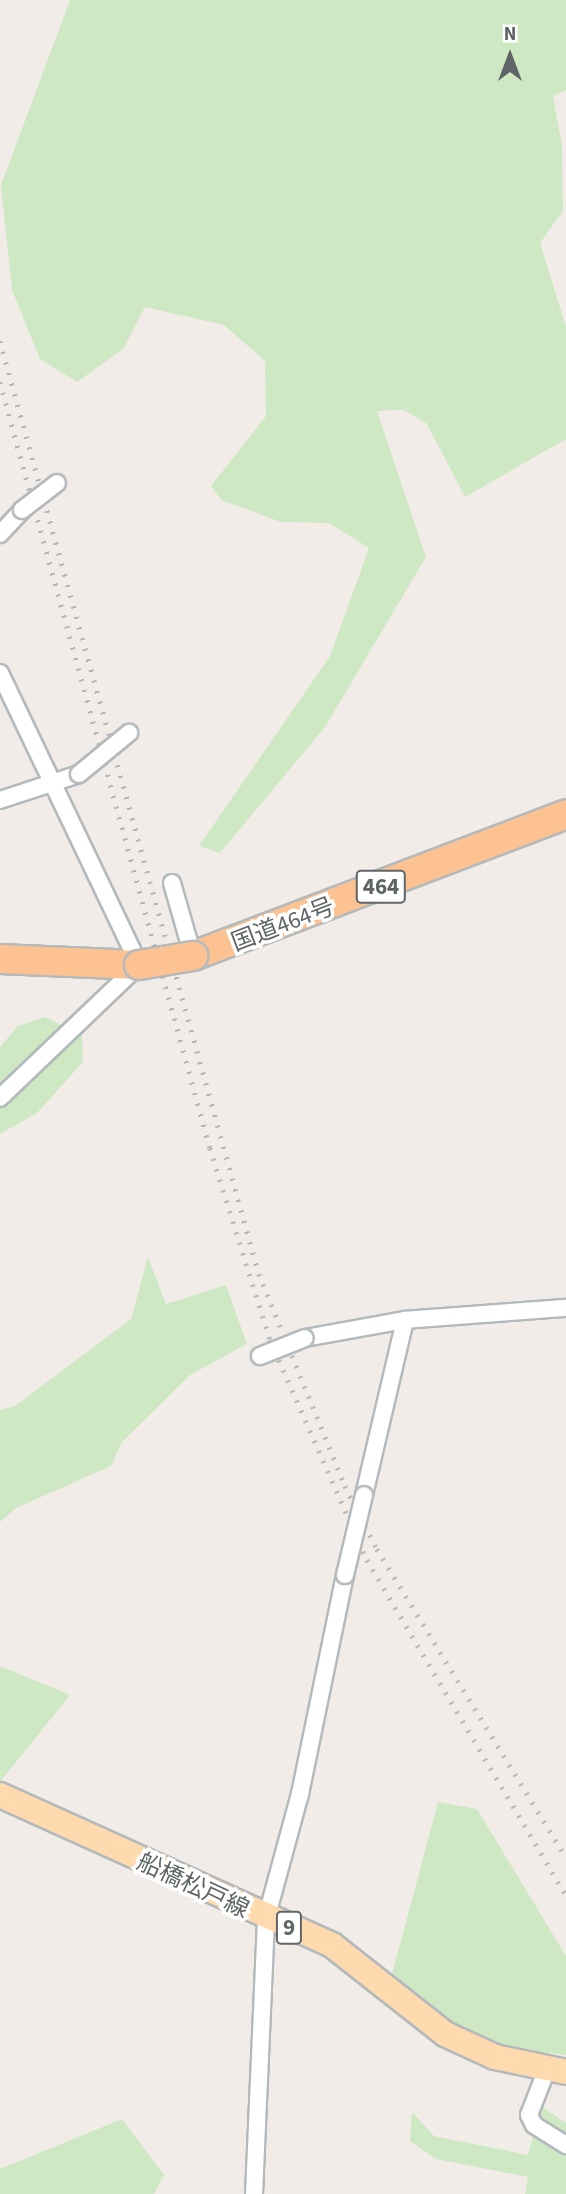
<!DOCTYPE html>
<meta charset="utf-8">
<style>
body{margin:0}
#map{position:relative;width:566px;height:2194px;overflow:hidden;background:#f1ece7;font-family:"Source Sans 3","Noto Sans JP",sans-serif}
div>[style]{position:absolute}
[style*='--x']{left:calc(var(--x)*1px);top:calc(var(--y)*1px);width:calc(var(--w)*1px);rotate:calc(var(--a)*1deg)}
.green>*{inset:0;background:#cfe8c4}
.roads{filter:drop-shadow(2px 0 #b4b9bb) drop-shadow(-2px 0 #b4b9bb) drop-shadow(0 2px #b4b9bb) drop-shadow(0 -2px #b4b9bb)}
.street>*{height:16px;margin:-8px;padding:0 8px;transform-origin:8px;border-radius:8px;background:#fff}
.primary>*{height:24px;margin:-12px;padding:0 12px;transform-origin:12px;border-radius:12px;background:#ffdaae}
.highway>*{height:28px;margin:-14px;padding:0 14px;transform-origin:14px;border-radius:14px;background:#fdc292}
.rail>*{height:4.5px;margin-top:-2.25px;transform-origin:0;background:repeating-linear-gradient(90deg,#b5b6b7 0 2px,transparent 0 11px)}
.bridges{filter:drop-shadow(2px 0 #b4b9bb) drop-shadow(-2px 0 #b4b9bb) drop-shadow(0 2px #b4b9bb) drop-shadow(0 -2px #b4b9bb)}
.street-bridge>*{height:16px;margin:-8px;padding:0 8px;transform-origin:8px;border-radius:8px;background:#fff}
.highway-bridge>*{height:28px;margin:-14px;padding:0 14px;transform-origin:14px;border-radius:14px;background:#fdc292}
span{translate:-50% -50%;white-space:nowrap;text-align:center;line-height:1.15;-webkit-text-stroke:7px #fff;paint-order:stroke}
.shield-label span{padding:2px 5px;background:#fff;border:2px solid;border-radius:5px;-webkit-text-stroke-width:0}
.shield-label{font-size:23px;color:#5f6567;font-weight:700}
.street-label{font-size:24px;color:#5f6567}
.north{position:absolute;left:475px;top:21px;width:70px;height:70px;-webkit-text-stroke:5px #fff;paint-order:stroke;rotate:0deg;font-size:19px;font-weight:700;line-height:28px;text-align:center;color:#5f6567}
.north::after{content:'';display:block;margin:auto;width:24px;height:32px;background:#5f6567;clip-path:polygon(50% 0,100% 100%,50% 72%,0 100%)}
</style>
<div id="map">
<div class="green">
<i style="clip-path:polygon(70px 0,566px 0,566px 90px,553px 96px,562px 146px,563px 211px,540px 243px,566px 327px,566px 439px,465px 497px,427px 424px,404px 410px,377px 411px,426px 557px,325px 727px,220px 853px,199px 846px,330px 656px,369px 548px,329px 523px,281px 522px,221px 500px,211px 486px,266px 416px,265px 361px,224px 325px,145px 307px,123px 349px,77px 382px,40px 359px,12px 290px,1px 185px)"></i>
<i style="clip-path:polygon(45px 1017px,82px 1035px,83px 1062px,37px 1113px,0 1134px,0 1047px,18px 1026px)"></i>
<i style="clip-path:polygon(148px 1257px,166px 1304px,226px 1285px,247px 1344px,190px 1375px,121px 1443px,111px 1466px,16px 1508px,0 1522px,0 1410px,15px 1406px,131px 1319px)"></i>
<i style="clip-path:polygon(0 1666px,70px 1695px,0 1782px)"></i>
<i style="clip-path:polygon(438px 1802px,477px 1809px,566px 1956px,566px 2055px,512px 2049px,468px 2033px,438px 2017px,391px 1978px)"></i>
<i style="clip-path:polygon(541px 2106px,566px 2123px,566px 2194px,525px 2194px,528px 2177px,436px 2159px,410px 2141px,412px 2112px,434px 2136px,528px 2155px)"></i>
<i style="clip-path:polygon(122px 2119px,164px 2175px,154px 2194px,0 2194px,0 2169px)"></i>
</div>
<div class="roads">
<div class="street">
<i style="--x:0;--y:534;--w:33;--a:-47"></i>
<i style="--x:0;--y:673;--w:323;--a:64.5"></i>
<i style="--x:139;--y:965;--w:192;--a:136.3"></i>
<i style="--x:0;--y:800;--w:83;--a:-18.2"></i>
<i style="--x:172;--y:883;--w:76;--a:74"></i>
<i style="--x:305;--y:1338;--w:102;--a:-10.2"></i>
<i style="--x:364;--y:1495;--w:180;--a:-76.8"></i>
<i style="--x:405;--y:1320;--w:161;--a:-4.3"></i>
<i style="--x:547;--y:2069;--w:49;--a:111.4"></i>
<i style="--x:529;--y:2115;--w:11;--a:63"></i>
<i style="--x:534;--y:2125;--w:38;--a:32"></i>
<i style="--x:254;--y:2194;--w:275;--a:-87.5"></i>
<i style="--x:266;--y:1919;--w:130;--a:-74.8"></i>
<i style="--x:300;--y:1794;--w:224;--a:-78.4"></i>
</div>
<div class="primary">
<i style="--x:0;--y:1795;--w:364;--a:24.3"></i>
<i style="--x:332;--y:1945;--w:144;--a:38.2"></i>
<i style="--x:445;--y:2034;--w:55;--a:24.7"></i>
<i style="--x:495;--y:2057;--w:73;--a:11.9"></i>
</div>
<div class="highway">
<i style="--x:193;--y:956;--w:399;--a:-20.8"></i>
<i style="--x:0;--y:959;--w:139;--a:2.5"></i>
</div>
</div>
<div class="rail">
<i style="--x:0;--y:341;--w:968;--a:74.49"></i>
<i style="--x:259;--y:1274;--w:229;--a:67.9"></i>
<i style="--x:345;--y:1486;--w:71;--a:63.1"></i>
<i style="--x:377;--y:1549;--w:362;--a:58.5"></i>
<i style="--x:0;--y:382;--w:794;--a:74.67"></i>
<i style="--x:210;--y:1148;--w:201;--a:72.6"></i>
<i style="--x:270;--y:1340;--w:240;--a:66.2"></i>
<i style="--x:367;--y:1560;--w:390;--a:59.3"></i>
</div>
<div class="bridges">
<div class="street-bridge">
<i style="--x:22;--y:510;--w:44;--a:-37.6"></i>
<i style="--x:79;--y:774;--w:65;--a:-39.4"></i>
<i style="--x:260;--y:1356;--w:48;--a:-21.8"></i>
<i style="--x:345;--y:1575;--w:82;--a:-76.6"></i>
</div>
<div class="highway-bridge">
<i style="--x:139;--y:965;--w:55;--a:-9.5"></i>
</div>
</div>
<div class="shield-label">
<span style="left:381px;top:887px">464</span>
<span style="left:289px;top:1928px">9</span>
</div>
<div class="street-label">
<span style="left:283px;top:925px;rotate:-21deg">国道464号</span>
<span style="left:193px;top:1886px;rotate:25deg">船橋松戸線</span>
</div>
<div class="north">N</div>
</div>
